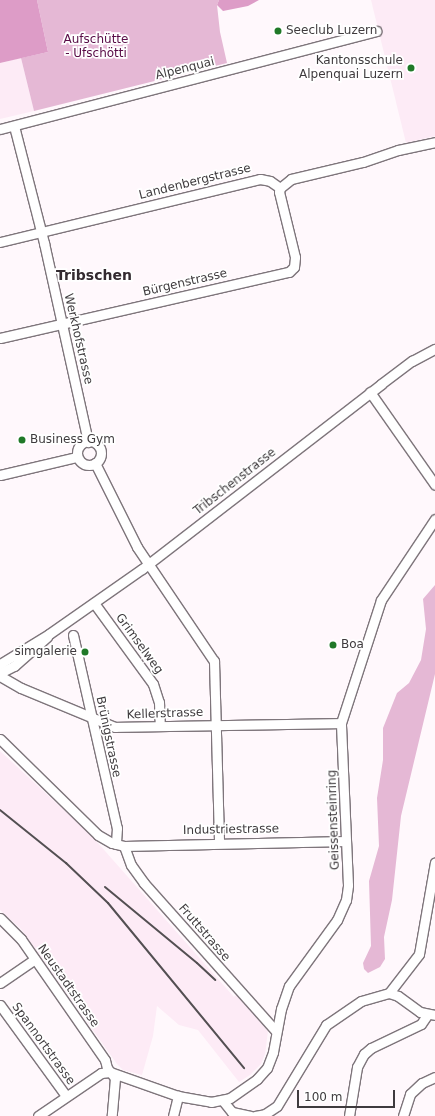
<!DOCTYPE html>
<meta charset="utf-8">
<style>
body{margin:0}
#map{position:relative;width:435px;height:1116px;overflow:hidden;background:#fff8fc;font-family:"DejaVu Sans",sans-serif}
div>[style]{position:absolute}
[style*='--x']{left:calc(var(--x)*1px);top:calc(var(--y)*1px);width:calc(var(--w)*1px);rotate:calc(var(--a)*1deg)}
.built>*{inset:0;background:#fdebf6}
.green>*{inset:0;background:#e5b8d5}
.water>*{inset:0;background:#dd9cc7}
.roads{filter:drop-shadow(1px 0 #7e757b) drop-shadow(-1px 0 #7e757b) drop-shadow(0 1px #7e757b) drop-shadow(0 -1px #7e757b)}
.minor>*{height:9px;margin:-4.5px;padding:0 4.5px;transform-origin:4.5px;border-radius:4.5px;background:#fff}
.minor>.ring{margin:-4.5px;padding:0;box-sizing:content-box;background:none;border:9px solid #fff;border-radius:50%}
.rail>*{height:2px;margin:-1px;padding:0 1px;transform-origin:1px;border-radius:1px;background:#534f52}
.dots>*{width:11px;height:11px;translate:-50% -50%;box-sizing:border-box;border:2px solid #fff;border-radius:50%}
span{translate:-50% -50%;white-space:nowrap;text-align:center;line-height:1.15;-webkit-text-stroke:3.5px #fff;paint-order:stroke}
.poi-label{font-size:12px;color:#3f3b3e}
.left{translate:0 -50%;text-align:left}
.right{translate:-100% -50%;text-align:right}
.park-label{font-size:12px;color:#590c47}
.street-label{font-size:12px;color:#3f3b3e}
.quarter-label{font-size:14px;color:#332b30;font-weight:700}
.scale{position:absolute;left:297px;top:1090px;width:98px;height:18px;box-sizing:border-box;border:2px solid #3f3b3e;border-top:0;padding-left:5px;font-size:12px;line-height:14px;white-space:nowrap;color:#3f3b3e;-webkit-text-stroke:3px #fff;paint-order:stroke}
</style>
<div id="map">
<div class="built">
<i style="clip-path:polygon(371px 0,435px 0,435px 136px,406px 143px)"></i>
<i style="clip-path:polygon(21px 58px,34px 111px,0 119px,0 63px)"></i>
<i style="clip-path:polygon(0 751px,90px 834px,234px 997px,236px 995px,268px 1031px,265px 1054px,261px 1064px,250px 1075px,239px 1082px,198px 1030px,179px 1025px,157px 1006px,153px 1036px,142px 1075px,123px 1070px,117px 1064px,21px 929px,0 910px)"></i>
</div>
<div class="green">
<i style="clip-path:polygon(37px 0,219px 0,217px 5px,220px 32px,227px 63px,34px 111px,21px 58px,48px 52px)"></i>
<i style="clip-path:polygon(435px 585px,435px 674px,401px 816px,392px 900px,384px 937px,385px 959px,380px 967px,368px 973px,364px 969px,363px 963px,371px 946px,369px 881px,379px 846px,377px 798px,383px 760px,383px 728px,397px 693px,409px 683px,421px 660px,426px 629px,423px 599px)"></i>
</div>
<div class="water">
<i style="clip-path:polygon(0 0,37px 0,48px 52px,0 63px)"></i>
<i style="clip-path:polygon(219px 0,259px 0,248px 6px,223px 11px,217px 5px)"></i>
</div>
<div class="roads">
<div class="minor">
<i style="--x:14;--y:126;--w:121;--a:75.6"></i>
<i style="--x:44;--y:243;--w:204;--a:77.5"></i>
<i style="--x:0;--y:129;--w:389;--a:-14.6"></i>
<i style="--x:0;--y:242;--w:268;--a:-13.6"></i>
<i style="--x:260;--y:179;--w:10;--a:11"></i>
<i style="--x:270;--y:181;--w:12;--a:35"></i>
<i style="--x:280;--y:188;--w:14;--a:-39"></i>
<i style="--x:291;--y:179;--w:74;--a:-13.3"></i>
<i style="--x:363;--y:162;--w:37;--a:-19"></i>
<i style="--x:398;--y:150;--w:38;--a:-12"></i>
<i style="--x:0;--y:338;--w:296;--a:-12.9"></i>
<i style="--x:289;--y:272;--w:7;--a:-45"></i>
<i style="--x:294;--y:267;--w:10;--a:-84"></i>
<i style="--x:295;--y:257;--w:67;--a:-103.8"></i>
<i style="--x:279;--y:192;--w:4;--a:-76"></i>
<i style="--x:370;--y:392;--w:113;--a:55"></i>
<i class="ring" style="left:77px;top:441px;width:15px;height:15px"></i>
<i style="--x:95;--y:463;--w:94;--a:63.4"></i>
<i style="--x:137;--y:547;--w:138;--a:56"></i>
<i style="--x:214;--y:661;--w:181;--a:88.4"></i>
<i style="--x:0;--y:475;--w:79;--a:-13.2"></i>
<i style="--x:94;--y:603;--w:100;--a:53.9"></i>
<i style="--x:153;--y:684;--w:19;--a:72"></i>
<i style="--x:159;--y:702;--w:24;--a:88"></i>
<i style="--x:73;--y:635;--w:198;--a:77.2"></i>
<i style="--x:117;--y:828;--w:16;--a:94"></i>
<i style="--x:0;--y:664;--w:57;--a:-31.5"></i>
<i style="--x:49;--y:634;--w:113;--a:-35"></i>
<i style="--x:142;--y:569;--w:302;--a:-37.7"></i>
<i style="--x:381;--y:384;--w:39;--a:-37"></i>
<i style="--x:412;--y:361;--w:26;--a:-28"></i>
<i style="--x:0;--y:673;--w:16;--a:-27"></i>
<i style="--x:14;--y:666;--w:44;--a:-41.3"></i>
<i style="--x:0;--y:676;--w:24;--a:30"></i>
<i style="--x:21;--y:688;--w:102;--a:22.5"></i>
<i style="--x:115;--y:727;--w:226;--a:-1"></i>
<i style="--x:0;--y:739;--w:137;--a:44.4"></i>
<i style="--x:98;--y:835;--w:16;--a:30"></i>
<i style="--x:112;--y:843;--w:12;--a:14"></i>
<i style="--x:124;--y:846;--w:222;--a:-1.3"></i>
<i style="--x:124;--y:846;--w:20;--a:70"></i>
<i style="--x:131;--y:865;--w:22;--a:54"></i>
<i style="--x:144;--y:883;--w:198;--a:48.3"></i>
<i style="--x:0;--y:918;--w:30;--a:45"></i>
<i style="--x:21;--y:939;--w:147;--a:55.2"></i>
<i style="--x:105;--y:1060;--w:8;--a:76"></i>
<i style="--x:107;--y:1068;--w:13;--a:51"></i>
<i style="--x:115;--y:1078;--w:38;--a:95"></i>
<i style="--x:0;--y:983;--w:42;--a:-34.4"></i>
<i style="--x:389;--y:993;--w:49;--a:-52.4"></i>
<i style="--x:419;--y:954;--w:93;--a:-80.1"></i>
<i style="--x:0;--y:1005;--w:112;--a:54"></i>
<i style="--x:223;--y:1101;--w:14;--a:51"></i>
<i style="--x:232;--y:1112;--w:19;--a:12"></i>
<i style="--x:38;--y:1116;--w:76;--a:-34.3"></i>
<i style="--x:101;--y:1073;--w:9;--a:-6"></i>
<i style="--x:110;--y:1072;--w:72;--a:19.4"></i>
<i style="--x:178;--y:1096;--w:34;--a:10"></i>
<i style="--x:211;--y:1102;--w:19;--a:-12"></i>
<i style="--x:230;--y:1098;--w:33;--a:-35"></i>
<i style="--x:257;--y:1079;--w:15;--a:-48"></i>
<i style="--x:267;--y:1068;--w:17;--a:-69"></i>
<i style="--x:273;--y:1052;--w:44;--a:-79.5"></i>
<i style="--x:281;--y:1009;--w:24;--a:-71"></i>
<i style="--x:289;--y:986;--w:82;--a:-54"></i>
<i style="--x:337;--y:920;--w:22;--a:-66"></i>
<i style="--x:346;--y:900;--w:15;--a:-82"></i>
<i style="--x:348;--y:885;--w:162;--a:-92.5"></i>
<i style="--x:341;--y:723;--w:129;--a:-72"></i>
<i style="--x:381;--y:600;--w:97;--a:-56.3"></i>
<i style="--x:173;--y:1116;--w:21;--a:-76"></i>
<i style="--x:255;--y:1116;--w:10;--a:-11"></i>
<i style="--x:265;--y:1114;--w:14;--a:-34"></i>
<i style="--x:277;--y:1106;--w:95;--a:-58.8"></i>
<i style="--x:326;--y:1025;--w:42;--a:-34.4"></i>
<i style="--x:361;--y:1001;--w:29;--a:-16"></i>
<i style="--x:389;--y:993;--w:9;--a:18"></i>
<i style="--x:398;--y:996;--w:27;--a:36"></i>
<i style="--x:420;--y:1012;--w:15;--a:11"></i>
<i style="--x:349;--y:1116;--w:50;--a:-80.7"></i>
<i style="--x:357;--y:1067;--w:15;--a:-62"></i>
<i style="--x:364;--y:1054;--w:9;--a:-41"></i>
<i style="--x:371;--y:1048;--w:55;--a:-25.6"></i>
<i style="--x:421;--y:1024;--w:11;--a:-56"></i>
<i style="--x:403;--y:1116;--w:23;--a:-72"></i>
<i style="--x:410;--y:1094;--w:16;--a:-43"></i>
<i style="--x:422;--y:1083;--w:14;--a:-25"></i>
</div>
</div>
<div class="rail">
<i style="--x:0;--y:810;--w:85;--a:38.8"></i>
<i style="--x:66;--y:863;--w:58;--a:43.6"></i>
<i style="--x:108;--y:903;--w:214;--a:50.5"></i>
<i style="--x:105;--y:887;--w:119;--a:39.6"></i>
<i style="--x:197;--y:963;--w:25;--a:43"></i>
</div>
<div class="dots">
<i style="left:278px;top:31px;background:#207928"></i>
<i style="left:411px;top:68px;background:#207928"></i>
<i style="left:22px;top:440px;background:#207928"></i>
<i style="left:333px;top:645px;background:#207928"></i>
<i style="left:85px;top:652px;background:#207928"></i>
</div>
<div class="poi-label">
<span class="left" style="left:286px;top:31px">Seeclub Luzern</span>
<span class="right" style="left:403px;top:68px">Kantonsschule<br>Alpenquai Luzern</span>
<span class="left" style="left:30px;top:440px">Business Gym</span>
<span class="left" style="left:341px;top:645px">Boa</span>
<span class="right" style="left:77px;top:652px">simgalerie</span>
</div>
<div class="park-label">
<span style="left:96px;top:47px">Aufschütte<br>- Ufschötti</span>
</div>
<div class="street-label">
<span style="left:185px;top:69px;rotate:-14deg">Alpenquai</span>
<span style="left:195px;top:182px;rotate:-14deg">Landenbergstrasse</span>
<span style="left:185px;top:283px;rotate:-13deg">Bürgenstrasse</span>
<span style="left:78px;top:339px;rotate:77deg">Werkhofstrasse</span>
<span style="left:235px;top:482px;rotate:-38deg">Tribschenstrasse</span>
<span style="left:139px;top:644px;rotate:54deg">Grimselweg</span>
<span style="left:165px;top:714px;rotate:-2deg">Kellerstrasse</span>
<span style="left:108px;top:737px;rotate:78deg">Brünigstrasse</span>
<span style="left:334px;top:820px;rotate:-92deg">Geissensteinring</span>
<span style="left:231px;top:830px;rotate:-1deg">Industriestrasse</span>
<span style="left:204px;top:933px;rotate:49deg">Fruttstrasse</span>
<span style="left:68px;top:986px;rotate:55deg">Neustadtstrasse</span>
<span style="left:43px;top:1044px;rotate:54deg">Spannortstrasse</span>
</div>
<div class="quarter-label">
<span style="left:94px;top:275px">Tribschen</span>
</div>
<div class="scale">100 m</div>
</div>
